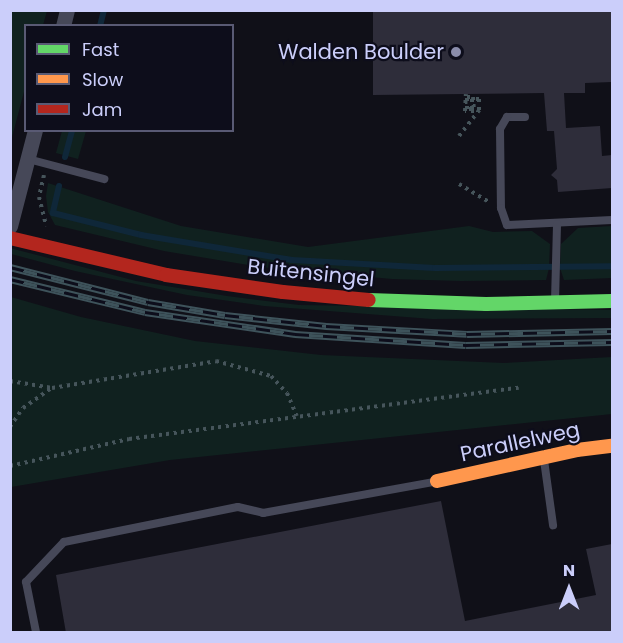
<!DOCTYPE html>
<style>
body{margin:0}
#map{position:relative;width:623px;height:643px;overflow:hidden;background:#101018;font-family:Poppins,sans-serif}
div>[style]{position:absolute}
[style*='--x']{left:calc(var(--x)*1px);top:calc(var(--y)*1px);width:calc(var(--w)*1px);rotate:calc(var(--a)*1deg)}
.green>*{inset:0;background:#10211f}
.stream>*{height:6px;margin:-3px;padding:0 3px;transform-origin:3px;border-radius:3px;background:#0f2739}
.building>*{inset:0;background:#2e2d3a}
.path>*{height:4px;margin-top:-2px;transform-origin:0;background:repeating-linear-gradient(90deg,#46555b 0 3px,transparent 0 7.5px)}
.lane>*{height:8px;margin:-4px;padding:0 4px;transform-origin:4px;border-radius:4px;background:#464858}
.street>*{height:15px;margin:-7.5px;padding:0 7.5px;transform-origin:7.5px;border-radius:7.5px;background:#464858}
.fast>*{height:14px;margin:-7px;padding:0 7px;transform-origin:7px;border-radius:7px;background:#63d668}
.slow>*{height:14px;margin:-7px;padding:0 7px;transform-origin:7px;border-radius:7px;background:#ff974d}
.jam>*{height:14px;margin:-7px;padding:0 7px;transform-origin:7px;border-radius:7px;background:#b3261e}
.rail>*{height:7px;margin-top:-3.5px;transform-origin:0;background:repeating-linear-gradient(90deg,#0d0d1b 0 14px,#3e535b 0 28px);box-sizing:border-box;border-block:2px solid #3e535b}
.dots>*{width:16px;height:16px;translate:-50% -50%;box-sizing:border-box;border:3px solid #0d0d1b;border-radius:50%}
span{translate:-50% -50%;white-space:nowrap;text-align:center;line-height:1.15;-webkit-text-stroke:4.5px #0d0d1b;paint-order:stroke}
.poi-label{font-size:21px;color:#cbcefa}
.right{translate:-100% -50%;text-align:right}
.street-label{font-size:21px;color:#cbcefa}
.frame{position:absolute;inset:0;border:12px solid #cbcefa;pointer-events:none}
.legend{position:absolute;left:24px;top:24px;width:210px;height:108px;box-sizing:border-box;background:#0d0d1b;border:2px solid #595a74;margin:0;padding:8px 10px;list-style:none;font-size:18px;color:#cbcefa}
.legend li{display:flex;align-items:center;gap:12px;height:30px}
.legend b{width:30px;border:2px solid #595a74}
.north{position:absolute;left:539px;top:559px;width:60px;height:60px;-webkit-text-stroke:4px #0d0d1b;paint-order:stroke;rotate:0deg;font-size:16px;font-weight:700;line-height:24px;text-align:center;color:#cbcefa}
.north::after{content:'';display:block;margin:auto;width:21px;height:27px;background:#cbcefa;clip-path:polygon(50% 0,100% 100%,50% 72%,0 100%)}
</style>
<div id="map">
<div class="green">
<i style="clip-path:polygon(11px 10px,47px 11px,43px 25px,26px 26px,25px 88px,11px 141px)"></i>
<i style="clip-path:polygon(62px 131px,86px 131px,78px 159px,56px 153px)"></i>
<i style="clip-path:polygon(48px 183px,181px 226px,308px 247px,469px 226px,493px 232px,532px 231px,550px 244px,549px 268px,546px 280px,461px 281px,392px 279px,260px 267px,164px 251px,55px 225px,48px 212px,46px 196px)"></i>
<i style="clip-path:polygon(612px 226px,612px 278px,564px 280px,560px 268px,561px 244px,578px 228px)"></i>
<i style="clip-path:polygon(10px 248px,136px 281px,227px 296px,299px 305px,612px 310px,612px 318px,432px 319px,264px 306px,187px 295px,75px 271px,11px 254px)"></i>
<i style="clip-path:polygon(11px 297px,81px 317px,195px 341px,321px 355px,504px 363px,612px 357px,612px 414px,170px 460px,11px 487px)"></i>
</div>
<div class="stream">
<i style="--x:100;--y:26;--w:16;--a:-76"></i>
<i style="--x:65;--y:157;--w:28;--a:-75"></i>
<i style="--x:59;--y:186;--w:28;--a:103"></i>
<i style="--x:53;--y:213;--w:91;--a:14"></i>
<i style="--x:141;--y:235;--w:153;--a:9.4"></i>
<i style="--x:292;--y:260;--w:143;--a:3.2"></i>
<i style="--x:435;--y:268;--w:177;--a:-0.6"></i>
</div>
<div class="building">
<i style="clip-path:polygon(373px 10px,612px 10px,612px 82px,585px 83px,585px 93px,564px 93px,566px 128px,600px 126px,602px 156px,612px 155px,612px 188px,558px 192px,557px 180px,551px 175px,557px 169px,554px 131px,547px 131px,544px 93px,373px 95px)"></i>
<i style="clip-path:polygon(441px 501px,465px 621px,596px 595px,586px 549px,612px 544px,612px 633px,66px 633px,56px 575px)"></i>
</div>
<div class="path">
<i style="--x:459;--y:136;--w:33;--a:-52"></i>
<i style="--x:479;--y:110;--w:11;--a:-90"></i>
<i style="--x:479;--y:99;--w:7;--a:180"></i>
<i style="--x:472;--y:99;--w:10;--a:90"></i>
<i style="--x:472;--y:109;--w:5;--a:180"></i>
<i style="--x:467;--y:109;--w:12;--a:-90"></i>
<i style="--x:467;--y:97;--w:6;--a:0"></i>
<i style="--x:473;--y:97;--w:14;--a:86"></i>
<i style="--x:474;--y:111;--w:9;--a:180"></i>
<i style="--x:465;--y:111;--w:17;--a:-87"></i>
<i style="--x:44;--y:175;--w:23;--a:103"></i>
<i style="--x:39;--y:197;--w:30;--a:76"></i>
<i style="--x:459;--y:184;--w:35;--a:31"></i>
<i style="--x:10;--y:381;--w:43;--a:9.5"></i>
<i style="--x:52;--y:388;--w:166;--a:-9.3"></i>
<i style="--x:216;--y:361;--w:57;--a:15.3"></i>
<i style="--x:271;--y:376;--w:23;--a:47"></i>
<i style="--x:287;--y:393;--w:25;--a:67"></i>
<i style="--x:10;--y:427;--w:23;--a:-56"></i>
<i style="--x:23;--y:408;--w:35;--a:-35"></i>
<i style="--x:10;--y:466;--w:122;--a:-12.8"></i>
<i style="--x:129;--y:439;--w:393;--a:-7.5"></i>
</div>
<div class="lane">
<i style="--x:525;--y:117;--w:18;--a:180"></i>
<i style="--x:507;--y:117;--w:14;--a:120"></i>
<i style="--x:500;--y:129;--w:79;--a:89.3"></i>
<i style="--x:501;--y:208;--w:18;--a:71"></i>
<i style="--x:507;--y:225;--w:105;--a:-2.7"></i>
<i style="--x:28;--y:159;--w:79;--a:14.7"></i>
<i style="--x:555;--y:301;--w:77;--a:-88.5"></i>
<i style="--x:544;--y:460;--w:66;--a:82.1"></i>
<i style="--x:36;--y:632;--w:51;--a:-101.3"></i>
<i style="--x:26;--y:582;--w:55;--a:-46.5"></i>
<i style="--x:64;--y:542;--w:177;--a:-11.4"></i>
<i style="--x:238;--y:507;--w:26;--a:13"></i>
<i style="--x:263;--y:513;--w:174;--a:-10.3"></i>
</div>
<div class="street">
<i style="--x:63;--y:26;--w:16;--a:-76"></i>
<i style="--x:10;--y:226;--w:99;--a:-75.4"></i>
</div>
<div class="fast">
<i style="--x:369;--y:300;--w:117;--a:2"></i>
<i style="--x:486;--y:304;--w:126;--a:-1.4"></i>
</div>
<div class="slow">
<i style="--x:437;--y:481;--w:143;--a:-12.5"></i>
<i style="--x:577;--y:450;--w:35;--a:-7"></i>
</div>
<div class="jam">
<i style="--x:10;--y:238;--w:160;--a:13.3"></i>
<i style="--x:166;--y:275;--w:118;--a:8.3"></i>
<i style="--x:283;--y:292;--w:86;--a:5.3"></i>
</div>
<div class="rail">
<i style="--x:10;--y:267;--w:142;--a:14.2"></i>
<i style="--x:148;--y:302;--w:78;--a:9.6"></i>
<i style="--x:225;--y:315;--w:102;--a:6.2"></i>
<i style="--x:326;--y:326;--w:141;--a:3.2"></i>
<i style="--x:467;--y:334;--w:145;--a:-1.2"></i>
<i style="--x:10;--y:279;--w:139;--a:13.7"></i>
<i style="--x:145;--y:312;--w:152;--a:8.3"></i>
<i style="--x:295;--y:334;--w:171;--a:3.7"></i>
<i style="--x:466;--y:345;--w:146;--a:-1.2"></i>
</div>
<div class="dots">
<i style="left:456px;top:52px;background:#8a8cab"></i>
</div>
<div class="poi-label">
<span class="right" style="left:444px;top:52px">Walden Boulder</span>
</div>
<div class="street-label">
<span style="left:311px;top:273px;rotate:6deg">Buitensingel</span>
<span style="left:520px;top:442px;rotate:-12deg">Parallelweg</span>
</div>
<div class="frame"></div>
<ul class="legend">
<li><b style="height:8px;background:#63d668"></b>Fast</li>
<li><b style="height:8px;background:#ff974d"></b>Slow</li>
<li><b style="height:8px;background:#b3261e"></b>Jam</li>
</ul>
<div class="north">N</div>
</div>
